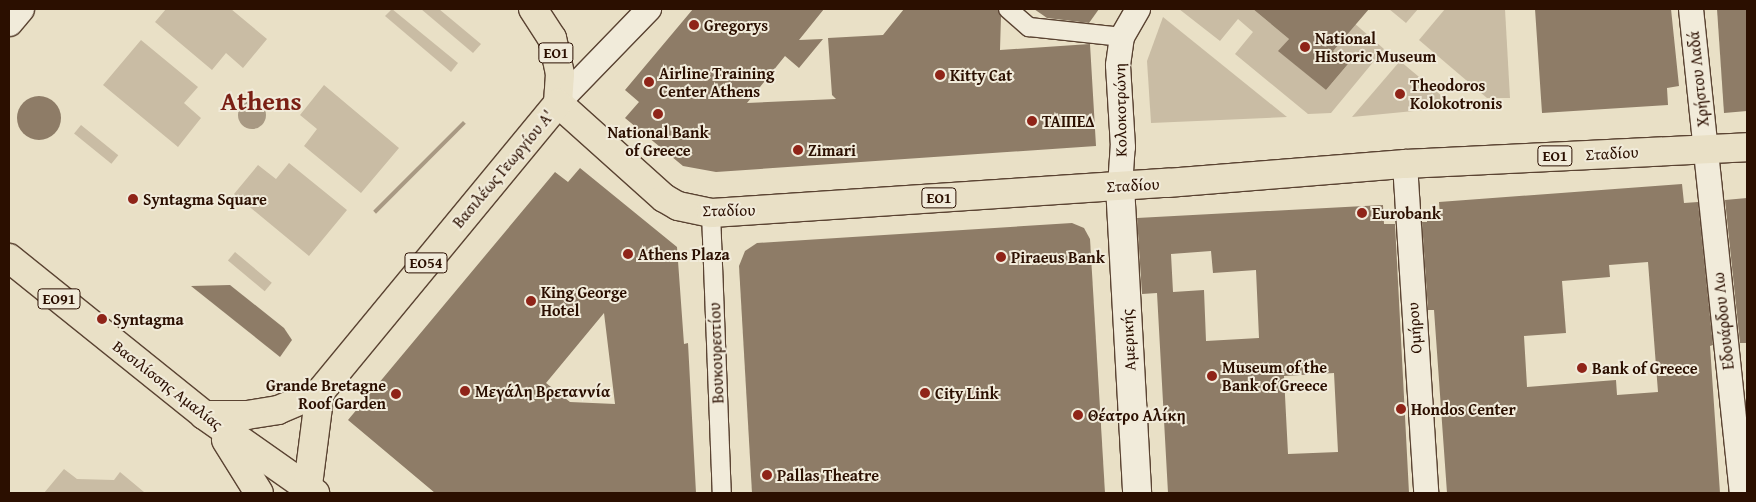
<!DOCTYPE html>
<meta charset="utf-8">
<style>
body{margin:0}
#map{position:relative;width:1756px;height:502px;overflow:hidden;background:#e9e0c6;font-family:"Gentium Book Plus",serif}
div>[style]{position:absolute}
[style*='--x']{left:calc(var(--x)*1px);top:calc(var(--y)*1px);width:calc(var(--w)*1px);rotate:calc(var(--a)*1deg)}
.green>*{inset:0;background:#c9bca4;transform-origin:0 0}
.water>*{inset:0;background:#a89983;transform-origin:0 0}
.round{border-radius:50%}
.building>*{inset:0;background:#8e7c67}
.roads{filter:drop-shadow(1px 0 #5a4332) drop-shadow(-1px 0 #5a4332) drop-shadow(0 1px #5a4332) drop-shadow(0 -1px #5a4332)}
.pedestrian>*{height:18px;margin:-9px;padding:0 9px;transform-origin:9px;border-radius:9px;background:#f1ebda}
.minor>*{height:24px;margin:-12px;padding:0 12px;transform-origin:12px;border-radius:12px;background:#f1ebda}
.tertiary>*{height:28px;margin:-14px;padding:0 14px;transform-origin:14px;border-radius:14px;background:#f1ebda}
.primary>*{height:28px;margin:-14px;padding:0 14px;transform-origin:14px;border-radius:14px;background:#e9e0c6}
.dots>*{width:14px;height:14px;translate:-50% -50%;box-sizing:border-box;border:2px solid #f1ebda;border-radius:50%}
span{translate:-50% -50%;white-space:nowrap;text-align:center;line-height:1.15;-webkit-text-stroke:4px #f1ebda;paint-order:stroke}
.shield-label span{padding:1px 4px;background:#f1ebda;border:1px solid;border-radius:4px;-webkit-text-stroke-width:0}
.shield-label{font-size:15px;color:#2b0f00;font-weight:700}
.poi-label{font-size:16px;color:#2b0f00;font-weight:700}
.left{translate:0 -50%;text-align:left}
.right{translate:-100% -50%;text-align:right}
.street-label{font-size:16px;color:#2b0f00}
.town-label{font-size:26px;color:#7a1f14;font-weight:700}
.frame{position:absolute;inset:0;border:10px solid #2b0f00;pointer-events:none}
</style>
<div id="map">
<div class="green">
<i style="clip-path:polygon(166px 9px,231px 9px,267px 39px,243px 68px,226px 53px,212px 70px,155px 22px)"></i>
<i style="clip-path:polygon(392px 9px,458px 63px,451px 72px,385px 16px)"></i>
<i style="clip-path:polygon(421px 9px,439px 9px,481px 44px,473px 53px)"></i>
<i style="clip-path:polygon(1179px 9px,1253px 9px,1289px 39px,1279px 51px,1326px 90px,1348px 64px,1323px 43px,1346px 16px,1384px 49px,1331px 113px,1308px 114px,1235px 54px,1253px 32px,1238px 19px,1220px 41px)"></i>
<i style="clip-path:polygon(1389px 9px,1418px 9px,1406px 23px)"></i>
<i style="clip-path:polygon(1445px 9px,1505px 9px,1510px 98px,1487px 98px,1419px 40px)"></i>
<i style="clip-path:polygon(1163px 17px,1287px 117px,1151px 123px,1147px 61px)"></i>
<i style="clip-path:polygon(141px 40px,198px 87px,184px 103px,201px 118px,178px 147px,103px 85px)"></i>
<i style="clip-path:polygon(1400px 61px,1455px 107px,1352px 117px)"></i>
<i style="clip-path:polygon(324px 85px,399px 148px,361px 193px,304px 146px,317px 129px,300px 115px)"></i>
<i style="left:81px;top:125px;width:48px;height:11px;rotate:39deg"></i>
<i style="clip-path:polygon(289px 163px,347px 210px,309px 256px,234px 194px,258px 165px,276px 179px)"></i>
<i style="left:235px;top:252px;width:48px;height:11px;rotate:40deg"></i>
<i style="clip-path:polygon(64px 469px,77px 479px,114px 480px,120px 472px,144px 492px,44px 493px)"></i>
</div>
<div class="water">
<i class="round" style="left:238px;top:101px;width:28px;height:28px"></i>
<i style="left:463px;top:121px;width:4px;height:127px;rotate:45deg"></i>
</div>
<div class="building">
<i style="clip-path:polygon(693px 9px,824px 9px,799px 40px,823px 39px,799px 68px,785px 56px,747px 103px,836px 99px,832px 95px,828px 38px,883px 35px,904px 9px,998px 9px,1001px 16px,1000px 50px,1090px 44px,1096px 146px,716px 172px,683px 166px,625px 118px,639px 102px,625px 90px)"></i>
<i style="clip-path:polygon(1034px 9px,1099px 9px,1089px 23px,1047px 18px)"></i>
<i style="clip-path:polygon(1253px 9px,1369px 9px,1333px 51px,1348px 64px,1326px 90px,1278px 51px,1289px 39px)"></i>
<i style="clip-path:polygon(1535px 9px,1671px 9px,1679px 86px,1667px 88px,1668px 105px,1542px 113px)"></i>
<i style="clip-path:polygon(1717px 9px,1747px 9px,1747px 111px,1724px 113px)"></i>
<i class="round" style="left:17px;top:96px;width:44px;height:44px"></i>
<i style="clip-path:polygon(evenodd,580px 168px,677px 247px,684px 344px,688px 343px,696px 493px,435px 493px,348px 420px,555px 172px,568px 182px,580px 168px,604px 313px,615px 404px,570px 402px,546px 383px,604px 313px)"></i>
<i style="clip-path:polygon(evenodd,1682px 184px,1684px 203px,1698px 202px,1713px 345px,1710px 346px,1720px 493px,1447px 493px,1434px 310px,1428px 310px,1422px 222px,1427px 222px,1427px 216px,1440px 216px,1439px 202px,1682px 184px,1648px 262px,1658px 392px,1617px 395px,1616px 380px,1527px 387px,1524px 336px,1566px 333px,1562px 281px,1610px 277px,1609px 265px,1648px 262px)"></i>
<i style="clip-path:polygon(1747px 198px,1747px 343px,1740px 343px,1725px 200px)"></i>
<i style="clip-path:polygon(evenodd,1383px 205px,1384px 224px,1395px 224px,1409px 493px,1168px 493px,1157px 293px,1142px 294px,1137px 218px,1383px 205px,1211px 251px,1213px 273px,1256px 270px,1259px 338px,1206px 341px,1204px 290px,1173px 292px,1171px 254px,1211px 251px,1383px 205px,1334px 373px,1338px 452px,1288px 454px,1284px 376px,1334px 373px)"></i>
<i style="clip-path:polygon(1072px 223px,1084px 228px,1090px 239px,1105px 493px,752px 493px,739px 266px,745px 251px,757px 243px)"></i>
<i style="clip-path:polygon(230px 285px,284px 328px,292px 340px,280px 357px,191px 286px)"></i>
</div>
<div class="roads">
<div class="pedestrian">
<i style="--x:1008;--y:9;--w:28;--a:41"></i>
<i style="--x:1029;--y:27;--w:94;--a:6.1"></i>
<i style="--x:711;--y:213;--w:280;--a:87.8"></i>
</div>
<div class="minor">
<i style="--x:1691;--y:9;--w:487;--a:84"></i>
<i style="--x:558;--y:103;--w:131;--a:-45.9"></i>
<i style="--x:1405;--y:164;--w:330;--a:86.3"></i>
<i style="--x:1120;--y:186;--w:39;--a:-86"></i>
<i style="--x:1123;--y:147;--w:82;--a:-93.5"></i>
<i style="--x:1118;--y:65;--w:28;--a:-82"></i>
<i style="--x:1122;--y:37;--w:32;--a:-60"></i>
</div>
<div class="tertiary">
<i style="--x:9;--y:22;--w:17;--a:-50"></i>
<i style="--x:1120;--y:186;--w:307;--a:86.8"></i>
</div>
<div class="primary">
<i style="--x:533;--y:9;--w:35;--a:57"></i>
<i style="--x:552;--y:38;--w:17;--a:77"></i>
<i style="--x:556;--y:55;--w:19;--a:78"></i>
<i style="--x:560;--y:74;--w:29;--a:94"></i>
<i style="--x:558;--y:103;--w:142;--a:41.9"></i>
<i style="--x:664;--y:198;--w:16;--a:30"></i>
<i style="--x:678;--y:206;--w:34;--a:12"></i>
<i style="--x:711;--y:213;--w:457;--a:-3.8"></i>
<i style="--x:1167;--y:183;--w:239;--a:-4.6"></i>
<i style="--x:1405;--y:164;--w:342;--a:-2.8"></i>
<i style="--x:9;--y:258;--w:250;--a:38.8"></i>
<i style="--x:204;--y:415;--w:136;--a:35.1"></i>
<i style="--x:204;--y:415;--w:43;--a:0"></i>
<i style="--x:247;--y:415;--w:31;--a:-9"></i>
<i style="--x:278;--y:410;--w:46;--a:-23.2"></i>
<i style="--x:226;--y:440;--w:62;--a:58.1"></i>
<i style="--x:307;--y:493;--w:102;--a:-82.7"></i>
<i style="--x:320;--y:392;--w:374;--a:-50.5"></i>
</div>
</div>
<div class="dots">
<i style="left:694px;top:25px;background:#8f2418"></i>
<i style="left:1305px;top:47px;background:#8f2418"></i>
<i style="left:940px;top:75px;background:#8f2418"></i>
<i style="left:649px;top:82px;background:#8f2418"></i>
<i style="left:1400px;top:94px;background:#8f2418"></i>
<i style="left:658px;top:114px;background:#8f2418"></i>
<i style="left:1032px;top:121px;background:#8f2418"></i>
<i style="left:798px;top:150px;background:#8f2418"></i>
<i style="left:133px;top:199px;background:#8f2418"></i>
<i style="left:1362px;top:213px;background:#8f2418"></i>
<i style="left:628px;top:254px;background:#8f2418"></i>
<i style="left:1001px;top:257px;background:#8f2418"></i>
<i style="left:531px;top:301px;background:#8f2418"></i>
<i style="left:102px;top:319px;background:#8f2418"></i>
<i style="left:1582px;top:368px;background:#8f2418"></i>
<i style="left:1212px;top:376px;background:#8f2418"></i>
<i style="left:465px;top:391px;background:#8f2418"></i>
<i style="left:925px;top:393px;background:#8f2418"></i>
<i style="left:396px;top:394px;background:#8f2418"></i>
<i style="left:1401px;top:409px;background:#8f2418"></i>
<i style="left:1078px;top:415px;background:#8f2418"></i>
<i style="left:767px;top:475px;background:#8f2418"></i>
</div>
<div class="shield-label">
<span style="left:556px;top:53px">ΕΟ1</span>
<span style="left:1555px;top:156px">ΕΟ1</span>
<span style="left:939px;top:198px">ΕΟ1</span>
<span style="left:426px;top:263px">ΕΟ54</span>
<span style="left:59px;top:299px">ΕΟ91</span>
</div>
<div class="poi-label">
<span class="left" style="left:704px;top:25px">Gregorys</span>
<span class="left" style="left:1315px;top:47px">National<br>Historic Museum</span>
<span class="left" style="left:659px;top:82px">Airline Training<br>Center Athens</span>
<span class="left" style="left:950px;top:75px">Kitty Cat</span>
<span class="left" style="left:1410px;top:94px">Theodoros<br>Kolokotronis</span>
<span class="left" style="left:1042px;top:121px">ΤΑΙΠΕΔ</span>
<span style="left:658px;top:141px">National Bank<br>of Greece</span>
<span class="left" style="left:808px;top:150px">Zimari</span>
<span class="left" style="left:143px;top:199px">Syntagma Square</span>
<span class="left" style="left:1372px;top:213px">Eurobank</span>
<span class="left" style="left:638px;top:254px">Athens Plaza</span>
<span class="left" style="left:1011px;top:257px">Piraeus Bank</span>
<span class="left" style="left:541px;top:301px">King George<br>Hotel</span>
<span class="left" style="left:113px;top:319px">Syntagma</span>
<span class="left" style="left:1222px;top:376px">Museum of the<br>Bank of Greece</span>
<span class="left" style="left:1592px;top:368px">Bank of Greece</span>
<span class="right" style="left:386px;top:394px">Grande Bretagne<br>Roof Garden</span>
<span class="left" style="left:475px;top:391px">Μεγάλη Βρεταννία</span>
<span class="left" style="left:935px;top:393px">City Link</span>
<span class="left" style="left:1411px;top:409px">Hondos Center</span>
<span class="left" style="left:1088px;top:415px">Θέατρο Αλίκη</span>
<span class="left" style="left:777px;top:475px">Pallas Theatre</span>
</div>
<div class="street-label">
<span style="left:1698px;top:79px;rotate:-96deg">Χρήστου Λαδά</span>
<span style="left:1120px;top:110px;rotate:-91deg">Κολοκοτρώνη</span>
<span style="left:1612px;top:153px;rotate:-3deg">Σταδίου</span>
<span style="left:503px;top:169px;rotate:-50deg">Βασιλέως Γεωργίου Α'</span>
<span style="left:1133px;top:185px;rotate:-3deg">Σταδίου</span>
<span style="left:729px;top:210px;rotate:-1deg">Σταδίου</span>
<span style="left:1723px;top:321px;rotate:-96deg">Εδουάρδου Λω</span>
<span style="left:1414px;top:328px;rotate:-94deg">Ομήρου</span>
<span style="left:1128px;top:340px;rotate:-93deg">Αμερικής</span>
<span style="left:716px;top:353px;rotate:-92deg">Βουκουρεστίου</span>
<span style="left:168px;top:385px;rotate:38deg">Βασιλίσσης Αμαλίας</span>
</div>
<div class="town-label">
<span style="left:261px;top:101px">Athens</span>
</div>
<div class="frame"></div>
</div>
